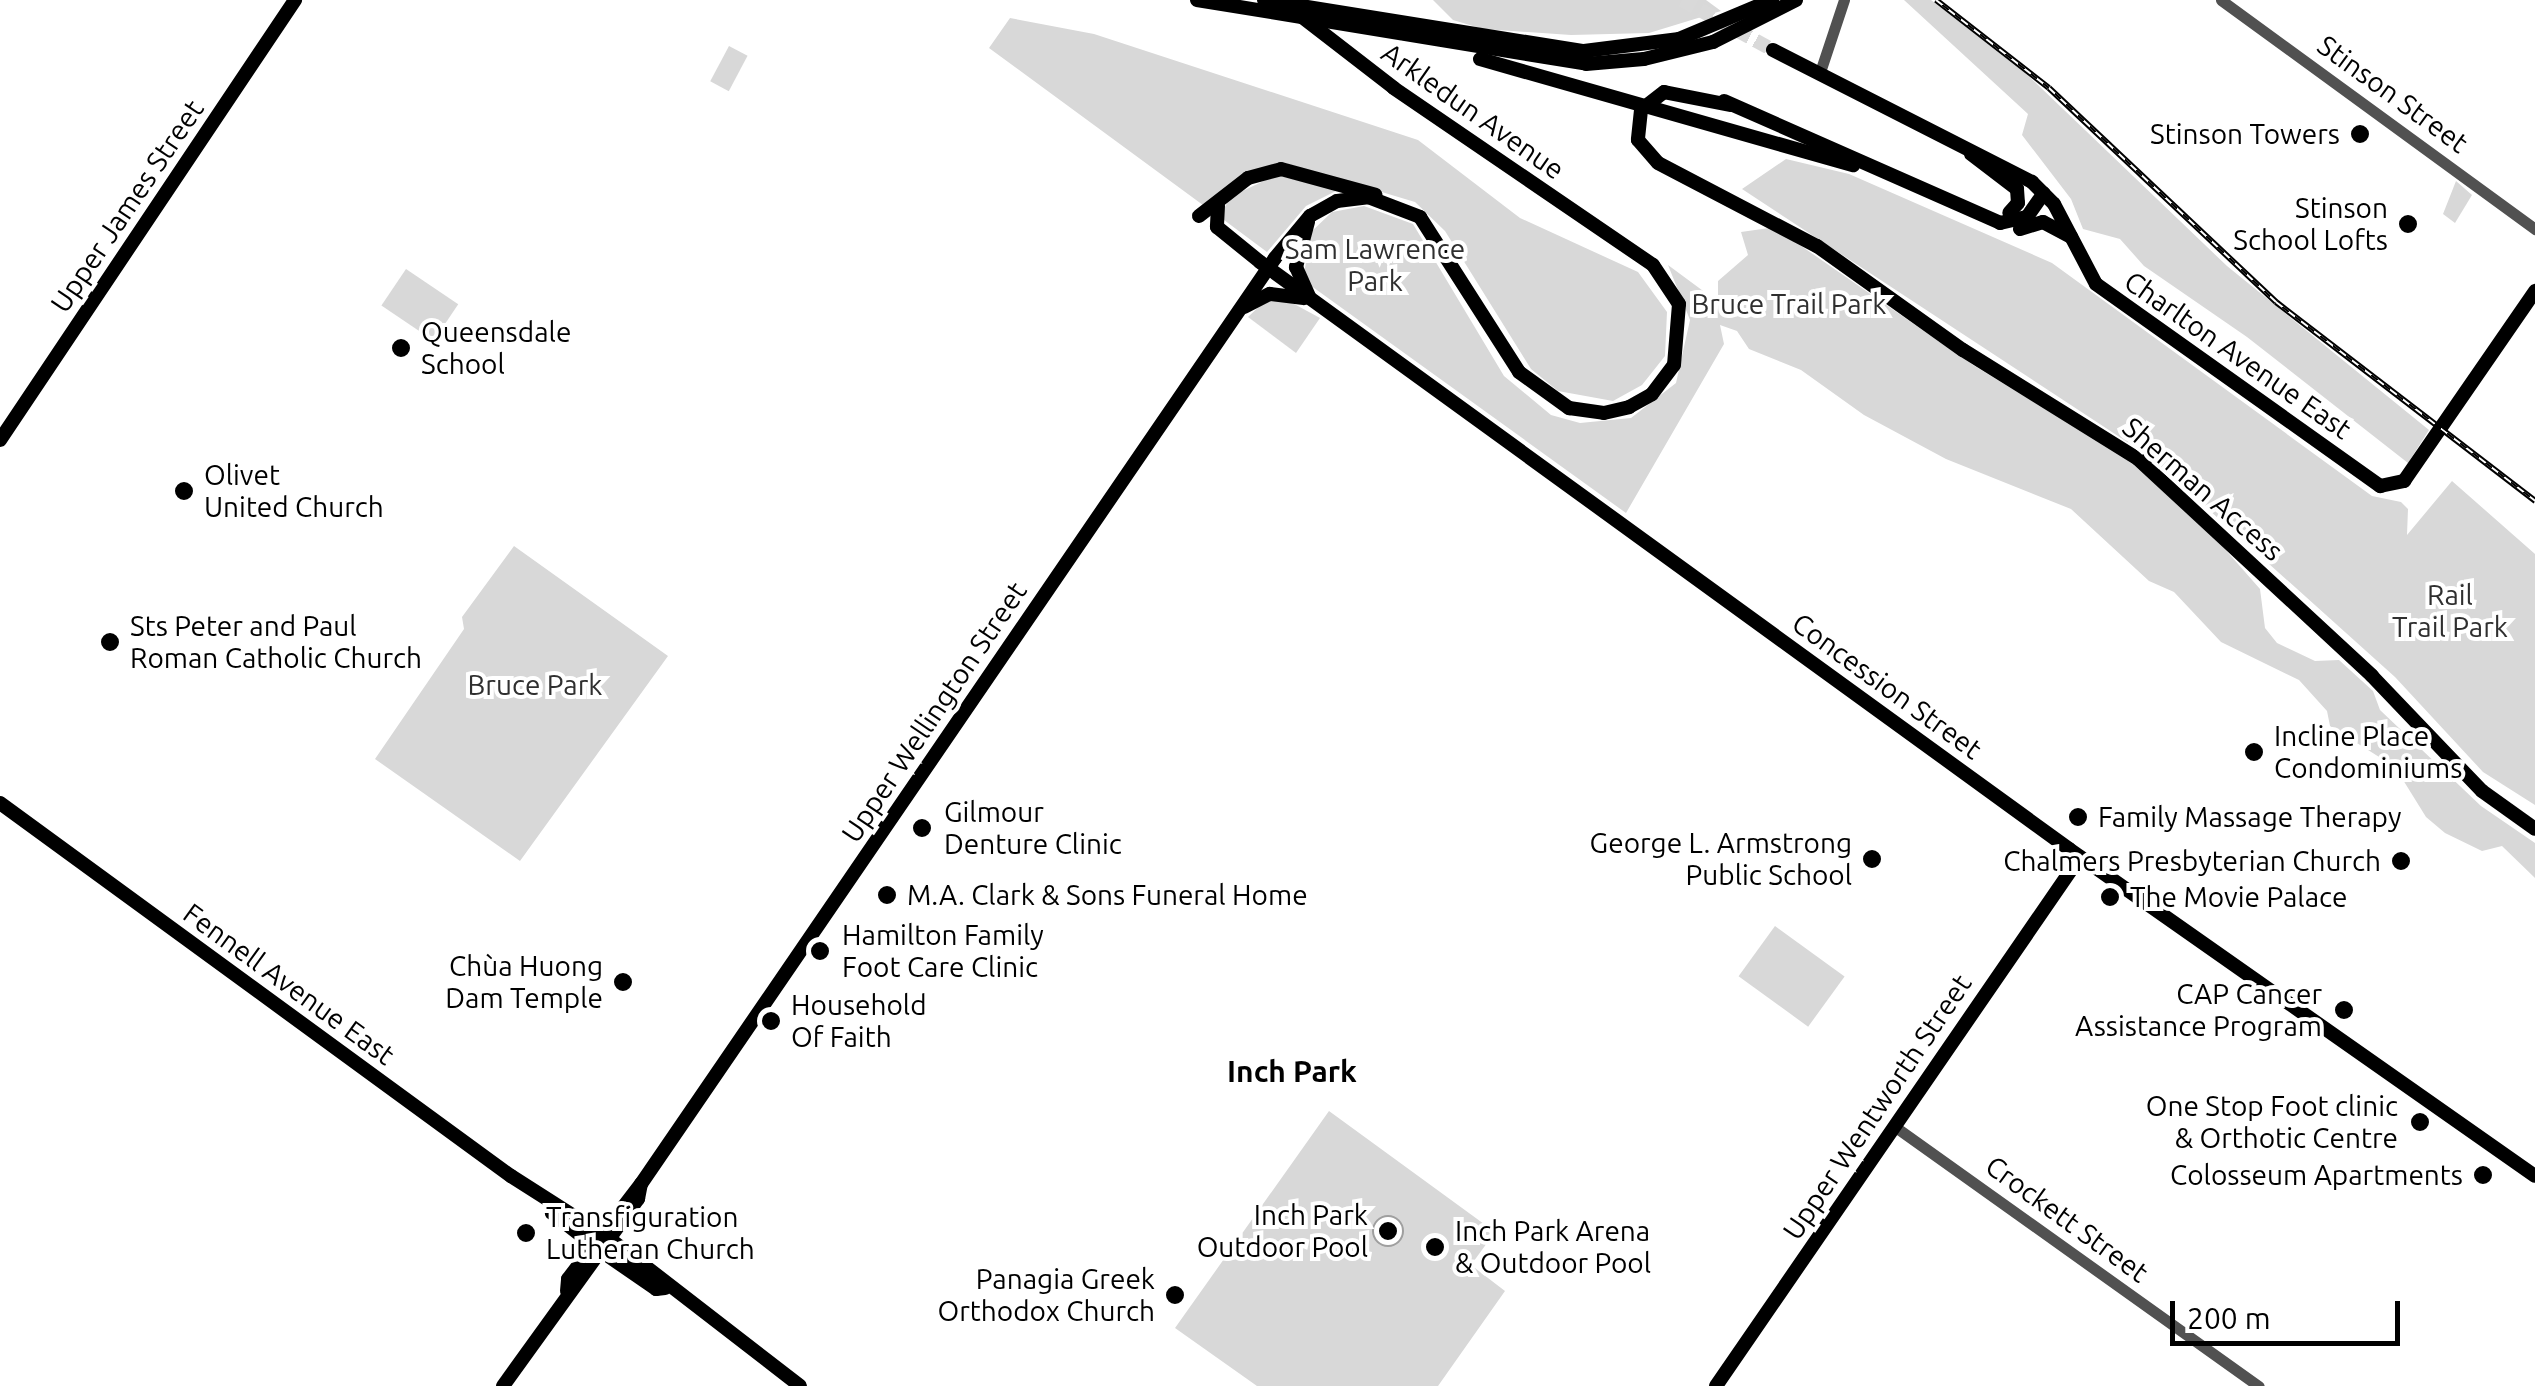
<!DOCTYPE html>
<meta charset="utf-8">
<style>
body{margin:0}
#map{position:relative;width:2535px;height:1386px;overflow:hidden;background:#fff;font-family:Ubuntu,sans-serif}
div>[style]{position:absolute}
[style*='--x']{left:calc(var(--x)*1px);top:calc(var(--y)*1px);width:calc(var(--w)*1px);rotate:calc(var(--a)*1deg)}
.green>*{inset:0;background:#d8d8d8;transform-origin:0 0}
.water>*{inset:0;background:#9f9f9f}
.round{border-radius:50%}
.major-tunnel>*{height:14px;margin-top:-7px;transform-origin:0;background:repeating-linear-gradient(90deg,#d9d9d9 0 14px,transparent 0 21px)}
.minor>*{height:11px;margin:-5.5px;padding:0 5.5px;transform-origin:5.5px;border-radius:5.5px;background:#515151}
.major>*{height:14px;margin:-7px;padding:0 7px;transform-origin:7px;border-radius:7px;background:#000}
.rail>*{height:6px;margin-top:-3px;transform-origin:0;background:repeating-linear-gradient(90deg,#fff 0 8px,#000 0 16px);box-sizing:border-box;border-block:2px solid #000}
.dots>*{width:28px;height:28px;translate:-50% -50%;box-sizing:border-box;border:5px solid #fff;border-radius:50%}
span{translate:-50% -50%;white-space:nowrap;text-align:center;line-height:1.15;-webkit-text-stroke:8px #fff;paint-order:stroke}
.street-label{font-size:28px;color:#000}
.poi-label{font-size:28px;color:#000}
.right{translate:-100% -50%;text-align:right}
.left{translate:0 -50%;text-align:left}
.park-label{font-size:28px;color:#2f2f2f}
.neighbourhood-label{font-size:30px;color:#000;font-weight:700}
.scale{position:absolute;left:2170px;top:1301px;width:230px;height:45px;box-sizing:border-box;border:5px solid #000;border-top:0;padding-left:12px;font-size:30px;line-height:35px;white-space:nowrap;color:#000;-webkit-text-stroke:8px #fff;paint-order:stroke}
</style>
<div id="map">
<div class="green">
<i style="clip-path:polygon(1433px 0,1706px 0,1721px 11px,1649px 33px,1571px 35px,1483px 29px,1453px 20px)"></i>
<i style="clip-path:polygon(1904px 0,1931px 0,2014px 62px,2227px 266px,2429px 430px,2408px 463px,2247px 337px,2144px 266px,2120px 239px,2083px 229px,2071px 199px,2022px 135px,2028px 114px)"></i>
<i style="clip-path:polygon(1010px 18px,1094px 34px,1418px 140px,1520px 218px,1638px 272px,1667px 312px,1665px 356px,1642px 385px,1613px 401px,1558px 391px,1531px 369px,1445px 231px,1415px 202px,1285px 163px,1245px 173px,1207px 208px,989px 48px)"></i>
<i style="left:729px;top:46px;width:21px;height:40px;rotate:28deg"></i>
<i style="clip-path:polygon(1786px 159px,1849px 174px,2052px 263px,2372px 496px,2401px 502px,2408px 509px,2407px 535px,2452px 481px,2535px 554px,2535px 805px,2483px 772px,2395px 677px,2150px 457px,1742px 189px)"></i>
<i style="clip-path:polygon(1276px 175px,1338px 190px,1306px 206px,1267px 252px,1220px 217px,1230px 197px)"></i>
<i style="clip-path:polygon(2456px 181px,2472px 195px,2455px 223px,2443px 214px)"></i>
<i style="clip-path:polygon(1364px 206px,1413px 224px,1504px 376px,1551px 415px,1580px 423px,1631px 418px,1676px 383px,1690px 320px,1668px 265px,1714px 299px,1718px 311px,1718px 281px,1748px 255px,1741px 232px,1769px 228px,1794px 241px,1973px 365px,2127px 459px,2216px 539px,2260px 589px,2265px 628px,2277px 643px,2315px 661px,2339px 660px,2373px 691px,2380px 710px,2481px 806px,2535px 843px,2535px 878px,2502px 846px,2482px 851px,2445px 833px,2426px 817px,2395px 767px,2330px 726px,2327px 711px,2299px 680px,2221px 642px,2174px 592px,2149px 581px,2071px 509px,1946px 459px,1864px 415px,1801px 370px,1749px 349px,1737px 331px,1720px 325px,1724px 344px,1626px 513px,1303px 280px,1311px 232px,1332px 212px)"></i>
<i style="left:406px;top:269px;width:63px;height:44px;rotate:34deg"></i>
<i style="clip-path:polygon(1285px 299px,1320px 318px,1296px 353px,1248px 317px,1265px 301px)"></i>
<i style="clip-path:polygon(514px 546px,668px 656px,520px 861px,375px 759px,464px 629px,462px 617px)"></i>
<i style="left:1775px;top:926px;width:86px;height:62px;rotate:36deg"></i>
<i style="clip-path:polygon(1329px 1111px,1495px 1232px,1471px 1265px,1505px 1291px,1438px 1386px,1257px 1386px,1175px 1328px)"></i>
</div>
<div class="water">
<i class="round" style="left:1372px;top:1215px;width:32px;height:32px"></i>
</div>
<div class="major-tunnel">
<i style="--x:1682;--y:0;--w:104;--a:28.8"></i>
</div>
<div class="minor">
<i style="--x:2221;--y:0;--w:389;--a:36.1"></i>
<i style="--x:1820;--y:72;--w:76;--a:-71.6"></i>
<i style="--x:1894;--y:1126;--w:448;--a:35.5"></i>
</div>
<div class="major">
<i style="--x:1197;--y:0;--w:394;--a:9.3"></i>
<i style="--x:1586;--y:64;--w:58;--a:-4.9"></i>
<i style="--x:1644;--y:59;--w:71;--a:-13.8"></i>
<i style="--x:1713;--y:42;--w:93;--a:-26.8"></i>
<i style="--x:1264;--y:0;--w:324;--a:9.1"></i>
<i style="--x:1584;--y:51;--w:96;--a:-7.2"></i>
<i style="--x:1679;--y:39;--w:101;--a:-22.8"></i>
<i style="--x:1773;--y:50;--w:291;--a:27"></i>
<i style="--x:2032;--y:182;--w:31;--a:45"></i>
<i style="--x:2054;--y:204;--w:90;--a:62.3"></i>
<i style="--x:2096;--y:284;--w:349;--a:35.4"></i>
<i style="--x:2380;--y:486;--w:25;--a:-12"></i>
<i style="--x:2404;--y:481;--w:231;--a:-55.4"></i>
<i style="--x:1480;--y:59;--w:388;--a:15.9"></i>
<i style="--x:1724;--y:101;--w:302;--a:23.8"></i>
<i style="--x:2000;--y:223;--w:28;--a:-13"></i>
<i style="--x:2027;--y:217;--w:29;--a:-55"></i>
<i style="--x:1730;--y:105;--w:67;--a:-168.9"></i>
<i style="--x:1664;--y:92;--w:29;--a:142"></i>
<i style="--x:1641;--y:110;--w:30;--a:96"></i>
<i style="--x:1638;--y:140;--w:30;--a:49"></i>
<i style="--x:1658;--y:163;--w:179;--a:27.6"></i>
<i style="--x:1817;--y:246;--w:179;--a:35.5"></i>
<i style="--x:1963;--y:350;--w:206;--a:31.9"></i>
<i style="--x:2138;--y:459;--w:319;--a:42.8"></i>
<i style="--x:2372;--y:676;--w:159;--a:46.3"></i>
<i style="--x:2482;--y:791;--w:65;--a:35.6"></i>
<i style="--x:1971;--y:154;--w:58;--a:37.3"></i>
<i style="--x:2017;--y:189;--w:14;--a:86"></i>
<i style="--x:2018;--y:203;--w:13;--a:132"></i>
<i style="--x:1218;--y:206;--w:21;--a:93"></i>
<i style="--x:1217;--y:227;--w:55;--a:39.1"></i>
<i style="--x:1260;--y:262;--w:1000;--a:35.96"></i>
<i style="--x:2069;--y:849;--w:569;--a:35.06"></i>
<i style="--x:1199;--y:216;--w:62;--a:-37.8"></i>
<i style="--x:1248;--y:178;--w:34;--a:-15"></i>
<i style="--x:1281;--y:169;--w:98;--a:15.3"></i>
<i style="--x:1308;--y:222;--w:47;--a:104.9"></i>
<i style="--x:1296;--y:267;--w:32;--a:66"></i>
<i style="--x:2020;--y:229;--w:24;--a:-17"></i>
<i style="--x:2043;--y:222;--w:32;--a:28"></i>
<i style="--x:1244;--y:307;--w:29;--a:-27"></i>
<i style="--x:1270;--y:294;--w:34;--a:7"></i>
<i style="--x:0;--y:440;--w:530;--a:-56.16"></i>
<i style="--x:0;--y:803;--w:633;--a:36.13"></i>
<i style="--x:511;--y:1176;--w:117;--a:32.5"></i>
<i style="--x:610;--y:1239;--w:240;--a:37.7"></i>
<i style="--x:550;--y:1203;--w:10;--a:79"></i>
<i style="--x:552;--y:1213;--w:62;--a:37.8"></i>
<i style="--x:601;--y:1251;--w:67;--a:34.6"></i>
<i style="--x:656;--y:1289;--w:9;--a:-6"></i>
<i style="--x:567;--y:1291;--w:12;--a:-85"></i>
<i style="--x:568;--y:1279;--w:120;--a:-52.5"></i>
<i style="--x:641;--y:1184;--w:1122;--a:-55.6"></i>
<i style="--x:1275;--y:258;--w:55;--a:-50.2"></i>
<i style="--x:1310;--y:216;--w:31;--a:-29"></i>
<i style="--x:1337;--y:201;--w:31;--a:-7"></i>
<i style="--x:1368;--y:197;--w:56;--a:21"></i>
<i style="--x:1420;--y:217;--w:184;--a:57.4"></i>
<i style="--x:1519;--y:372;--w:62;--a:35.8"></i>
<i style="--x:1569;--y:408;--w:35;--a:8"></i>
<i style="--x:1604;--y:413;--w:26;--a:-13"></i>
<i style="--x:1629;--y:407;--w:26;--a:-29"></i>
<i style="--x:1652;--y:394;--w:36;--a:-53"></i>
<i style="--x:1674;--y:365;--w:61;--a:-85.3"></i>
<i style="--x:1679;--y:304;--w:47;--a:-123.7"></i>
<i style="--x:1653;--y:265;--w:314;--a:-145.7"></i>
<i style="--x:1394;--y:88;--w:144;--a:-142.3"></i>
<i style="--x:503;--y:1386;--w:231;--a:-54.2"></i>
<i style="--x:638;--y:1199;--w:15;--a:-79"></i>
<i style="--x:1716;--y:1386;--w:642;--a:-55.47"></i>
</div>
<div class="rail">
<i style="--x:1936;--y:0;--w:143;--a:37.9"></i>
<i style="--x:2049;--y:88;--w:312;--a:43.3"></i>
<i style="--x:2276;--y:302;--w:327;--a:37.5"></i>
</div>
<div class="dots">
<i style="left:2360px;top:134px;background:#000"></i>
<i style="left:2408px;top:224px;background:#000"></i>
<i style="left:401px;top:348px;background:#000"></i>
<i style="left:184px;top:491px;background:#000"></i>
<i style="left:110px;top:642px;background:#000"></i>
<i style="left:2254px;top:752px;background:#000"></i>
<i style="left:2078px;top:817px;background:#000"></i>
<i style="left:922px;top:828px;background:#000"></i>
<i style="left:1872px;top:859px;background:#000"></i>
<i style="left:2401px;top:861px;background:#000"></i>
<i style="left:887px;top:895px;background:#000"></i>
<i style="left:2110px;top:897px;background:#000"></i>
<i style="left:820px;top:951px;background:#000"></i>
<i style="left:623px;top:982px;background:#000"></i>
<i style="left:2344px;top:1010px;background:#000"></i>
<i style="left:771px;top:1021px;background:#000"></i>
<i style="left:2420px;top:1122px;background:#000"></i>
<i style="left:2483px;top:1175px;background:#000"></i>
<i style="left:1388px;top:1231px;background:#000"></i>
<i style="left:526px;top:1233px;background:#000"></i>
<i style="left:1435px;top:1247px;background:#000"></i>
<i style="left:1175px;top:1295px;background:#000"></i>
</div>
<div class="street-label">
<span style="left:2393px;top:94px;rotate:36deg">Stinson Street</span>
<span style="left:1473px;top:111px;rotate:35deg">Arkledun Avenue</span>
<span style="left:127px;top:206px;rotate:-56deg">Upper James Street</span>
<span style="left:2238px;top:355px;rotate:35deg">Charlton Avenue East</span>
<span style="left:2203px;top:489px;rotate:41deg">Sherman Access</span>
<span style="left:1887px;top:686px;rotate:36deg">Concession Street</span>
<span style="left:934px;top:712px;rotate:-56deg">Upper Wellington Street</span>
<span style="left:289px;top:984px;rotate:36deg">Fennell Avenue East</span>
<span style="left:1877px;top:1107px;rotate:-56deg">Upper Wentworth Street</span>
<span style="left:2067px;top:1219px;rotate:36deg">Crockett Street</span>
</div>
<div class="poi-label">
<span class="right" style="left:2340px;top:134px">Stinson Towers</span>
<span class="right" style="left:2388px;top:224px">Stinson<br>School Lofts</span>
<span class="left" style="left:421px;top:348px">Queensdale<br>School</span>
<span class="left" style="left:204px;top:491px">Olivet<br>United Church</span>
<span class="left" style="left:130px;top:642px">Sts Peter and Paul<br>Roman Catholic Church</span>
<span class="left" style="left:2274px;top:752px">Incline Place<br>Condominiums</span>
<span class="left" style="left:944px;top:828px">Gilmour<br>Denture Clinic</span>
<span class="left" style="left:2098px;top:817px">Family Massage Therapy</span>
<span class="right" style="left:1852px;top:859px">George L. Armstrong<br>Public School</span>
<span class="right" style="left:2381px;top:861px">Chalmers Presbyterian Church</span>
<span class="left" style="left:907px;top:895px">M.A. Clark &amp; Sons Funeral Home</span>
<span class="left" style="left:2130px;top:897px">The Movie Palace</span>
<span class="left" style="left:842px;top:951px">Hamilton Family<br>Foot Care Clinic</span>
<span class="right" style="left:603px;top:982px">Chùa Huong<br>Dam Temple</span>
<span class="right" style="left:2322px;top:1010px">CAP Cancer<br>Assistance Program</span>
<span class="left" style="left:791px;top:1021px">Household<br>Of Faith</span>
<span class="right" style="left:2398px;top:1122px">One Stop Foot clinic<br>&amp; Orthotic Centre</span>
<span class="right" style="left:2463px;top:1175px">Colosseum Apartments</span>
<span class="right" style="left:1368px;top:1231px">Inch Park<br>Outdoor Pool</span>
<span class="left" style="left:546px;top:1233px">Transfiguration<br>Lutheran Church</span>
<span class="left" style="left:1455px;top:1247px">Inch Park Arena<br>&amp; Outdoor Pool</span>
<span class="right" style="left:1155px;top:1295px">Panagia Greek<br>Orthodox Church</span>
</div>
<div class="park-label">
<span style="left:1375px;top:265px">Sam Lawrence<br>Park</span>
<span style="left:1789px;top:304px">Bruce Trail Park</span>
<span style="left:2450px;top:611px">Rail<br>Trail Park</span>
<span style="left:535px;top:685px">Bruce Park</span>
</div>
<div class="neighbourhood-label">
<span style="left:1292px;top:1071px">Inch Park</span>
</div>
<div class="scale">200 m</div>
</div>
